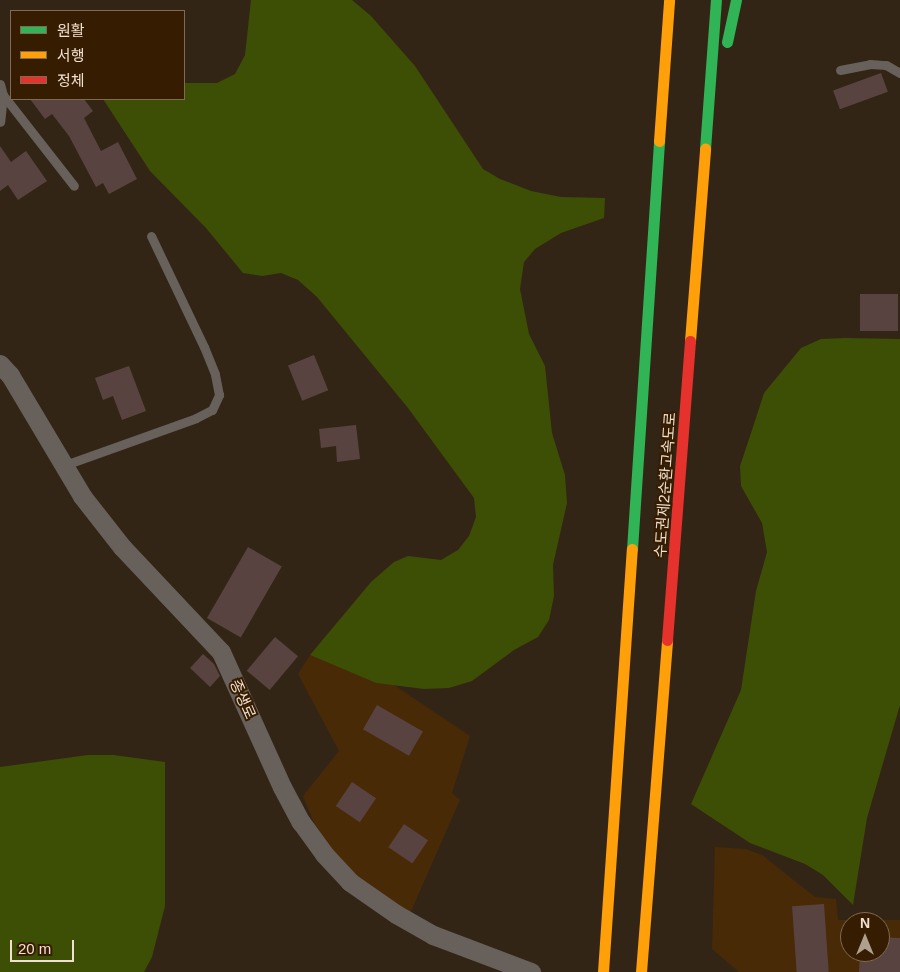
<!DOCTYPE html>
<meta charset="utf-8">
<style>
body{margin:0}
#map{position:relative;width:900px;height:972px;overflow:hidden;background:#332515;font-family:Arial,"Noto Sans KR",sans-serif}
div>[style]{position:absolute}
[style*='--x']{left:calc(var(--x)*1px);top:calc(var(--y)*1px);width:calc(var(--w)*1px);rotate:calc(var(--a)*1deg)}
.built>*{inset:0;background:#482a07}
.green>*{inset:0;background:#3d4e05}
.building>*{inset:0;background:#594340;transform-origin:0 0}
.lane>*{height:9px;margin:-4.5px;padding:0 4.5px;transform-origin:4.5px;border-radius:4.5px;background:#67605b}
.street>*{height:19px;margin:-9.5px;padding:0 9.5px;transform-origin:9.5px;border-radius:9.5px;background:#67605b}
.fast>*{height:11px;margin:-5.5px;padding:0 5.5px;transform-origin:5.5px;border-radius:5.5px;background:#30b455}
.slow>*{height:11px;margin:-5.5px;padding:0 5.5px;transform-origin:5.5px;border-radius:5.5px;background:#ff9f0a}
.jam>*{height:11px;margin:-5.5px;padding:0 5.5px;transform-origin:5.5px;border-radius:5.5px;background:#e5322d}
span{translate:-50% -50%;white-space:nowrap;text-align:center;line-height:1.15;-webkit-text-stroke:4px #361c00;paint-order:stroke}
.street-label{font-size:15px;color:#f1e0d0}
.legend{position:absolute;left:10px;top:10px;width:175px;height:90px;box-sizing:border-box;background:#361c00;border:1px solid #816a53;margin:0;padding:6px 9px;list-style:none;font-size:15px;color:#f1e0d0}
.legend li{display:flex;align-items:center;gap:10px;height:25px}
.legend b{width:25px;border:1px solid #816a53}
.north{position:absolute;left:840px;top:912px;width:50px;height:50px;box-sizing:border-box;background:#361c00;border:1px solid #816a53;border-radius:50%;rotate:0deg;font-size:14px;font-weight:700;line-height:20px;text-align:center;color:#f1e0d0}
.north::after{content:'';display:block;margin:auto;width:18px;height:22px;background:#ae9f8f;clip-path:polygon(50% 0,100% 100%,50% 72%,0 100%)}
.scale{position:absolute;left:10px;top:940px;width:64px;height:22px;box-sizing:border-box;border:2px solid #f1e0d0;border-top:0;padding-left:6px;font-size:15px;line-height:18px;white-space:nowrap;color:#f1e0d0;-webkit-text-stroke:4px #361c00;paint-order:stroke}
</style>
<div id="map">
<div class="built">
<i style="clip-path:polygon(310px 655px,376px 683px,394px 685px,470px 736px,452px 793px,460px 800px,408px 918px,361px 888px,318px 833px,303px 796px,339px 751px,298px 674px)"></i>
<i style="clip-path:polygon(evenodd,715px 847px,746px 849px,762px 855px,815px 897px,836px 899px,838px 920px,900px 920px,900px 972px,739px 972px,712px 949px,715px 847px,850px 922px,880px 922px,880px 952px,850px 952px,850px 922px)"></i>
</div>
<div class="green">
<i style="clip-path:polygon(251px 0,352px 0,371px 16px,415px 66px,483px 169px,500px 179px,531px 191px,561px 197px,605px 198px,604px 218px,561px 233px,535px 249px,524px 262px,520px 289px,529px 334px,545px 366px,552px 433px,565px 475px,567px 503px,553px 565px,554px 596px,549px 620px,538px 637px,514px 650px,472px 681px,449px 688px,424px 689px,376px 683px,310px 655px,371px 582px,394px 562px,408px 556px,441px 560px,458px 550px,469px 536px,476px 517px,474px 498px,408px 408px,317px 297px,298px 280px,281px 273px,262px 276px,243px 273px,206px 228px,150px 171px,103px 99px,184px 99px,184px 83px,217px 83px,235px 74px,245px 55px)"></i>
<i style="clip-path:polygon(845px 338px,900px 339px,900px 705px,867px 818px,853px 905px,823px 875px,805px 864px,750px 843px,691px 804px,741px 690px,756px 591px,767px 552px,762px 523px,741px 486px,740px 466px,754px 424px,764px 393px,801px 348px,821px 339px)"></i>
<i style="clip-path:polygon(88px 755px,114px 755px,165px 762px,165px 906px,152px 957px,144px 972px,0 972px,0 767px)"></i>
</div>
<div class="building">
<i style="left:881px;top:73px;width:20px;height:51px;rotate:70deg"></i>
<i style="clip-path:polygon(30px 99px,84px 99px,93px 111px,84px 118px,101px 151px,118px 142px,137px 179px,109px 194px,103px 183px,96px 187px,69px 136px,52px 114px,45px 119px)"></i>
<i style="clip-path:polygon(0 146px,11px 162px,26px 151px,47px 181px,18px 200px,8px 185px,0 191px)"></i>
<i style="left:860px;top:294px;width:38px;height:37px"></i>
<i style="left:314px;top:355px;width:38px;height:28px;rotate:68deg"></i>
<i style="clip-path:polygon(129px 366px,146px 411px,122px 420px,113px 396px,103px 400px,95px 378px)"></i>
<i style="clip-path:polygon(356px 425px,360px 459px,337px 462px,336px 446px,321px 448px,319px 429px)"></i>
<i style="left:248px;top:547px;width:39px;height:82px;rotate:30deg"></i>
<i style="left:275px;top:637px;width:30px;height:44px;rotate:40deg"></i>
<i style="clip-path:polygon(203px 654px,214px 664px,220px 676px,210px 687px,190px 668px)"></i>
<i style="left:377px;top:705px;width:53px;height:28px;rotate:30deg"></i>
<i style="left:352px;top:782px;width:29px;height:29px;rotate:34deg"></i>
<i style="left:404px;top:824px;width:29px;height:28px;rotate:34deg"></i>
<i style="left:824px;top:904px;width:68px;height:32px;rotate:86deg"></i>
<i style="clip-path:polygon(880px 937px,900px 938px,900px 972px,859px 972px,860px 952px,880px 952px)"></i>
</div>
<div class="lane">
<i style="--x:840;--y:70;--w:31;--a:-11"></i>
<i style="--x:870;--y:64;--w:16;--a:4"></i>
<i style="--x:886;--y:65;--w:16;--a:30"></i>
<i style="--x:0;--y:84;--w:11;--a:75"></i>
<i style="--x:3;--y:95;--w:27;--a:96"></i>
<i style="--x:3;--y:95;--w:115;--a:52"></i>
<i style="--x:65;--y:465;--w:139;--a:-19.7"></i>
<i style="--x:196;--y:418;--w:18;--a:-27"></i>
<i style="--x:212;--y:410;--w:17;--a:-65"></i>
<i style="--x:219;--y:395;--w:21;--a:-101"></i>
<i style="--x:215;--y:374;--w:29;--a:-112"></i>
<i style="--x:204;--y:347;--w:123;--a:-115.5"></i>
</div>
<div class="street">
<i style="--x:0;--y:364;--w:15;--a:48"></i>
<i style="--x:10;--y:375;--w:141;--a:59.2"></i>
<i style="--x:82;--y:496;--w:65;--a:51.9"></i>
<i style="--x:122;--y:547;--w:144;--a:46.7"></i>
<i style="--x:221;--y:652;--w:148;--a:65.7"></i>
<i style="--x:282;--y:787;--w:40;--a:62"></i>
<i style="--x:301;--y:822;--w:39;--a:54"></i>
<i style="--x:324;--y:854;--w:38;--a:47"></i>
<i style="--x:350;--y:882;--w:56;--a:34.8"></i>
<i style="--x:396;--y:914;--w:43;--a:29.6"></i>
<i style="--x:433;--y:935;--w:105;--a:20.7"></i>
</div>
<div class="fast">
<i style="--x:727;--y:42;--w:43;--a:-77.9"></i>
<i style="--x:705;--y:149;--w:149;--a:-85.8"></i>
<i style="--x:632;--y:549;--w:409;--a:-86.2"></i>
</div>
<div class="slow">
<i style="--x:659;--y:141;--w:141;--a:-85.9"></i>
<i style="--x:690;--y:341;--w:193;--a:-85.5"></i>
<i style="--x:603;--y:972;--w:424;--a:-86.1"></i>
<i style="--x:641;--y:972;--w:333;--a:-85.5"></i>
</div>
<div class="jam">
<i style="--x:667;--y:640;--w:300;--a:-85.6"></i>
</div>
<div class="street-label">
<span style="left:665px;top:485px;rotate:-86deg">수도권제2순환고속도로</span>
<span style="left:243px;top:699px;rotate:66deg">종생로</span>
</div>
<ul class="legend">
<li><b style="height:6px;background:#30b455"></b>원활</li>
<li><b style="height:6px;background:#ff9f0a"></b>서행</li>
<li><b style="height:6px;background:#e5322d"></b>정체</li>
</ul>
<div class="north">N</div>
<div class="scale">20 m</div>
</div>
